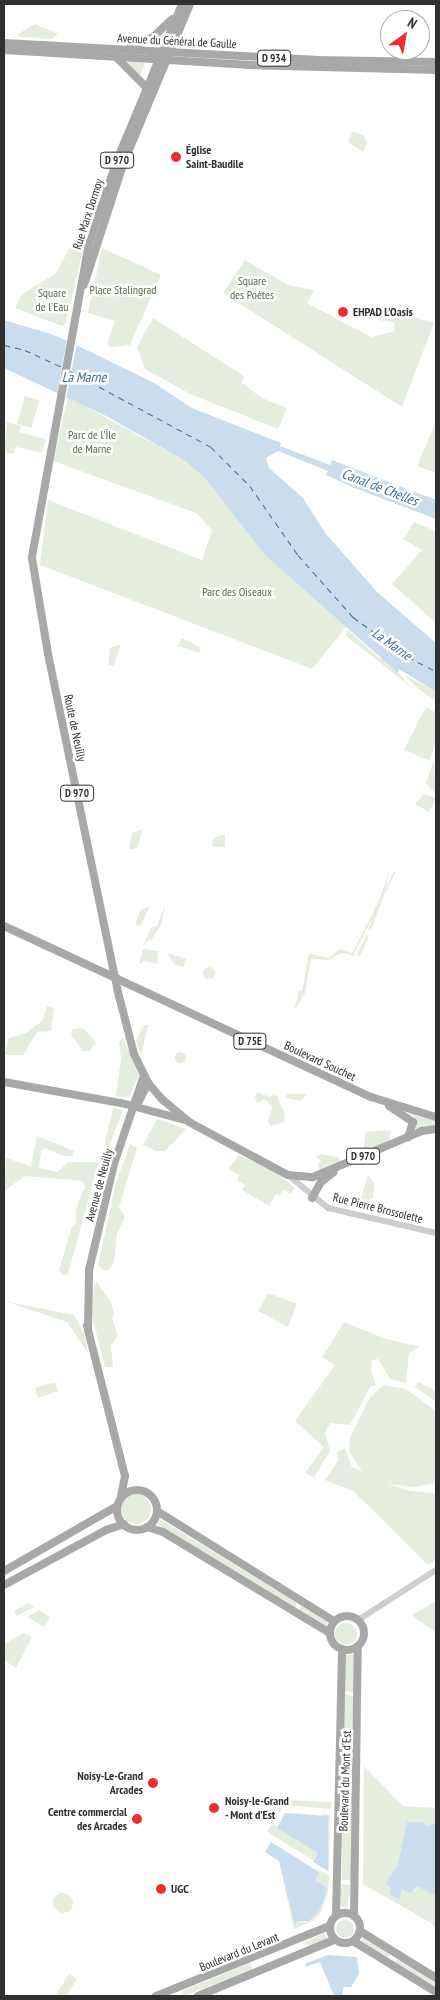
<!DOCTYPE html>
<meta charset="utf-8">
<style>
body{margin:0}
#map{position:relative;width:440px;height:2000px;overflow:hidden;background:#fff;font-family:"PT Sans Narrow",sans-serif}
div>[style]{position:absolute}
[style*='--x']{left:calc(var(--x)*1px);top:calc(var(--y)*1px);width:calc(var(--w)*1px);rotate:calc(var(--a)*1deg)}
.green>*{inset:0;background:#e5eede;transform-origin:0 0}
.round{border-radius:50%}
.water>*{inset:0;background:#caddee}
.pier>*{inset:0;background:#fff}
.ferry>*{height:1px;margin-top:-0.5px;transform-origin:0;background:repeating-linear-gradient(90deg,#3b6c96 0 6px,transparent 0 11px)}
.minor>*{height:6px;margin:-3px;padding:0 3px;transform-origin:3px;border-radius:3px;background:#cdcdcd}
.major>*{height:8px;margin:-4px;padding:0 4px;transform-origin:4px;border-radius:4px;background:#a8a8a8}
.major>.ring{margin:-4px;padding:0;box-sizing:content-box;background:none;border:8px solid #a8a8a8;border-radius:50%}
.dots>*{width:14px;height:14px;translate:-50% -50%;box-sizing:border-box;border:2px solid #fff;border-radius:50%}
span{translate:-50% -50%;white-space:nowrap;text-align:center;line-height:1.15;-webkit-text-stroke:5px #fff;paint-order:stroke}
.shield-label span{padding:1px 4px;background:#fff;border:1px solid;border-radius:4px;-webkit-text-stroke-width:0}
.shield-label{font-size:11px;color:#303030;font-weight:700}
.street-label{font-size:12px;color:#303030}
.poi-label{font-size:12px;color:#303030;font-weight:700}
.left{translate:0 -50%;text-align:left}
.right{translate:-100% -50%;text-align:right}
.park-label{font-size:12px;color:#506e3c}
.water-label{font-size:14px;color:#3b6c96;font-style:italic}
.frame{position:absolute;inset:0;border:5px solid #303030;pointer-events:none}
.north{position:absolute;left:380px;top:10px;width:50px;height:50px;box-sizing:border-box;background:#fff;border:1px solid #acacac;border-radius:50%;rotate:32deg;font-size:14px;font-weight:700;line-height:20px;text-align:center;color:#303030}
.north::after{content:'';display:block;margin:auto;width:18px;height:22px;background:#eb2f30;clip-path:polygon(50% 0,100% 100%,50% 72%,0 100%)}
</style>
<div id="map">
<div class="green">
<i style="clip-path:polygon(35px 24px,58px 34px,51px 39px,20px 37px,18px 34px)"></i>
<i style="clip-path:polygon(126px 61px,145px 63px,140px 76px)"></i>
<i style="clip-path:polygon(353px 131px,364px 136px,367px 143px,363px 152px,348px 142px)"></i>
<i style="clip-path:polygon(80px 230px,85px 241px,66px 323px,62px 326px,15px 308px,22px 294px,55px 274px)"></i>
<i style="clip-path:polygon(102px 248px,161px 275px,130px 345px,111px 347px,107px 344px,115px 321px,88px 313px)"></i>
<i style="clip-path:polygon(245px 260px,288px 285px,314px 290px,307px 303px,371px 337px,395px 331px,394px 322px,378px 320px,371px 304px,434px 323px,402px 407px,223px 293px)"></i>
<i style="clip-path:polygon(153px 318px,244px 376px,242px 383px,262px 398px,287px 408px,278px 429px,190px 394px,145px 369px,137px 347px)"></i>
<i style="left:25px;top:396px;width:15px;height:29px;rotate:16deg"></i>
<i style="clip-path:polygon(68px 397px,182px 459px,204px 477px,264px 554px,347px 626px,312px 669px,40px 565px,48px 500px,202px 560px,212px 530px,196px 513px,53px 461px)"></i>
<i style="clip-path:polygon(7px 422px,21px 426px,19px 432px,46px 439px,42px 453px,16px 447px,14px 454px,4px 452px)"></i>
<i style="clip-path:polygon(436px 422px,436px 473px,417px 466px)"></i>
<i style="clip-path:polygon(414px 522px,436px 531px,436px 623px,392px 584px,422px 550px,403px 539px)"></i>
<i style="clip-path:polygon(348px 630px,380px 659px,386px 659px,411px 687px,345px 635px)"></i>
<i style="clip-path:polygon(182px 638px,201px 648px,199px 653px,178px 646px)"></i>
<i style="clip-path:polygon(121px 644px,114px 665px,108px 666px,110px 648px)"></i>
<i style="clip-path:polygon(405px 675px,436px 692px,436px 701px,416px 687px)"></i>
<i style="clip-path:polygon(426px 707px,436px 713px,436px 741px,430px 761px,404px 750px)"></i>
<i style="clip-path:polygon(436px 754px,434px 762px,436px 794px,426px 783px)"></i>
<i style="clip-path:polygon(424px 794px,436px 798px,429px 812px,415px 804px)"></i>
<i style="clip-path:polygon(143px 829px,137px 848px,129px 850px,132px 833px)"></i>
<i style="clip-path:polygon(225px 834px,225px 847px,212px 846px,213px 838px)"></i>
<i style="clip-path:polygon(390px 869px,384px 895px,371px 930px,368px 931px)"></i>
<i style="left:394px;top:871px;width:2px;height:95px;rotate:27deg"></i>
<i style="clip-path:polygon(166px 902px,161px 925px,150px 942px,150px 939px,143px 946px,151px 928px,157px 926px)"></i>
<i style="clip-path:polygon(150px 906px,140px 926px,135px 924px,140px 911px)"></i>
<i style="clip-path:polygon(367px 934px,369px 937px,360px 956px,342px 953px,328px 960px,311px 959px,305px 993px,294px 1011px,299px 991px,302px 991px,309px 953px,328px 958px,340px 949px,357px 955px)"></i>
<i style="clip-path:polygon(143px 949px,158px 951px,157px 964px,145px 961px,139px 964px)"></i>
<i style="clip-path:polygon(167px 953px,187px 959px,183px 967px,174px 964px)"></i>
<i class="round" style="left:203px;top:967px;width:12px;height:12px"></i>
<i style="clip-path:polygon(47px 1006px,54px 1008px,51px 1031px,37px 1032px,23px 1055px,4px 1055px,9px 1038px,26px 1033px,42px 1021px)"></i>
<i style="clip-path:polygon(144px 1025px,148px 1025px,141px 1055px,136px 1040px)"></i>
<i style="clip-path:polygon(83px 1028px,96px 1042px,90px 1051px,83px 1051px,71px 1034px,73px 1029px)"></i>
<i style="clip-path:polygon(123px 1038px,140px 1074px,129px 1097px,116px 1096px,121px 1058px,119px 1042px)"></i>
<i class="round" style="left:174.5px;top:1051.5px;width:11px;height:11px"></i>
<i style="clip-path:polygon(258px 1092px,269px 1097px,276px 1094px,285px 1115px,284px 1122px,271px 1126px,268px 1122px,272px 1106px,264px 1099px,257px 1104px,255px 1096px)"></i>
<i style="clip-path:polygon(287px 1094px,307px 1094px,301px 1101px,286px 1098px)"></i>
<i style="clip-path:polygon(113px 1108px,123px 1110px,109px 1147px,105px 1145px,106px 1137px)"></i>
<i style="clip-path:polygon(401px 1111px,436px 1121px,436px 1125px,415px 1129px,412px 1116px)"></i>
<i style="clip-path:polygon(157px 1119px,186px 1129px,165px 1151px,156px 1151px,143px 1145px)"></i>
<i style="clip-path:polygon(386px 1130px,391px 1131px,389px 1141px,363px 1152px,366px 1132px)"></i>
<i style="clip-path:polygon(37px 1136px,74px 1151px,72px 1156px,63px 1156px,46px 1148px,41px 1151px,39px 1168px,57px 1172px,69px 1162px,99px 1162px,68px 1274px,64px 1276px,59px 1270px,71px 1229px,76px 1224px,76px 1209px,85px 1187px,83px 1181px,25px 1176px,4px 1191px,6px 1158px,31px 1166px)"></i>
<i style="clip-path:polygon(130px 1144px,137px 1148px,119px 1207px,125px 1217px,117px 1234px,114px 1262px,109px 1270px,104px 1270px,98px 1265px,116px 1183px)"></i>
<i style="clip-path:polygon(320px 1154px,338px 1157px,341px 1162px,320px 1171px,318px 1164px,321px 1161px,316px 1157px)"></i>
<i style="clip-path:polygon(239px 1155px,272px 1169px,295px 1188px,290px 1194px,284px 1189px,279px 1196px,276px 1194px,269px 1206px,242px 1190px,245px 1185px,237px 1180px,239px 1175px,228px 1169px)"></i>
<i style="clip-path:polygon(368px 1174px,374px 1183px,373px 1198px,368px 1200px,361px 1199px)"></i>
<i style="clip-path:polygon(96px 1281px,111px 1302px,114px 1314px,112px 1318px,118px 1336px,111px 1346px,113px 1367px,105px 1367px,93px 1321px,91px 1299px)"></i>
<i style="clip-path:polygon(268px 1293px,297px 1304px,288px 1327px,258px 1311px)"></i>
<i style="clip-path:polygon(4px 1301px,74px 1315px,84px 1334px,88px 1353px,67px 1322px)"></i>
<i style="clip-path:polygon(344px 1322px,383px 1338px,420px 1347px,409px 1353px,406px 1383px,390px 1379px,378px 1359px,372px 1360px,371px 1371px,376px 1385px,370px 1387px,350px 1425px,330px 1423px,325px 1433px,330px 1451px,314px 1477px,305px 1473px,324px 1447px,295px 1421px,335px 1365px,322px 1357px)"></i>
<i style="left:55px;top:1382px;width:10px;height:21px;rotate:73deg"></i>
<i style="clip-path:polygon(418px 1382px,436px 1391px,436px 1402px,415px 1387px)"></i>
<i style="clip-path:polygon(384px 1385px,406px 1389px,436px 1411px,436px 1483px,412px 1487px,387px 1484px,411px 1491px,436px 1493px,436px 1560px,428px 1565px,353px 1491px,325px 1480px,338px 1461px,337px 1452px,345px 1448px,352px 1467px,362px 1471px,349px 1452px,350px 1437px,370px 1397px)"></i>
<i class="round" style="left:121px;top:1494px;width:30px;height:30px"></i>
<i style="clip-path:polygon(160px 1519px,296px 1602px,296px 1610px,157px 1524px)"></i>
<i style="clip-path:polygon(436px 1601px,436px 1633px,412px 1615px)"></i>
<i style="clip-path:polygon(28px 1603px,34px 1607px,17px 1616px,14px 1611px)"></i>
<i style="clip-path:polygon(300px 1605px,325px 1619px,328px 1622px,326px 1627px,298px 1612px)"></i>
<i style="clip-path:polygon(39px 1610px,50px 1617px,44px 1627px,27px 1617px)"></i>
<i class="round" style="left:335px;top:1623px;width:22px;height:22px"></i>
<i style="clip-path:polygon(24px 1633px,32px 1637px,16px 1668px,4px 1660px,4px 1644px)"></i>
<i style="clip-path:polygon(354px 1654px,355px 1660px,356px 1693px,345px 1691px,345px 1655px)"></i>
<i style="clip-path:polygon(344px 1694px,356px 1697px,351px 1769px,347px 1768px,343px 1735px)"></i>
<i style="clip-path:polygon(364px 1766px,403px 1806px,436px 1808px,436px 1929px,431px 1923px,363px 1884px)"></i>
<i style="left:342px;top:1788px;width:11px;height:92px"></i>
<i style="clip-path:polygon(283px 1800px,331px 1802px,331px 1809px,284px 1805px,273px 1822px,270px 1820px)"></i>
<i style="clip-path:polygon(323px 1814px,330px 1815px,329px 1872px,328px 1871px)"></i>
<i style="left:272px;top:1824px;width:55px;height:9px;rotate:32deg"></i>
<i style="clip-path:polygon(279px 1860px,297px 1925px,298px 1921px,306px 1922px,320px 1910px,324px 1901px,325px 1897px,314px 1881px,319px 1872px,316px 1868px,329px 1876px,328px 1892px,321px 1912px,313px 1921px,294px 1929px)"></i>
<i style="clip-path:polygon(340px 1884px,351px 1885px,347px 1909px,340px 1905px)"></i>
<i class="round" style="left:53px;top:1893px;width:20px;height:20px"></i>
<i class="round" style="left:336px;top:1920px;width:18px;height:18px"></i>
<i style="clip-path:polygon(324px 1933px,328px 1939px,312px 1946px,303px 1943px)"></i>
<i style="clip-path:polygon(363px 1937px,395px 1956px,390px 1954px,387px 1958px,361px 1942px)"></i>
<i style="clip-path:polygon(398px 1958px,436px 1981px,436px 1988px,391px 1960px,396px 1962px)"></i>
<i style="clip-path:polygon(250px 1963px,253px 1970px,184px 1996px,182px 1991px)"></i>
<i style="clip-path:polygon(69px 1974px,77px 1979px,66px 1996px,55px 1996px)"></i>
</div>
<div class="water">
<i style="clip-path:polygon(4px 320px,54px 335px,93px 353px,154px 383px,192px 408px,281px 443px,280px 446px,330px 465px,332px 460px,436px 500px,436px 519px,357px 489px,326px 475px,328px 471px,278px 451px,266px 458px,269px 468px,303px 498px,326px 534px,377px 592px,436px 643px,436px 692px,404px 672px,399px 669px,398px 673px,264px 554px,204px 477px,182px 459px,106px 416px,4px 368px)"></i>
<i style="clip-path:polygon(285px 1813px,328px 1816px,328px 1871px,313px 1862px,318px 1853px,277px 1828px)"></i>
<i style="clip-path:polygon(407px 1822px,423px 1822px,427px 1826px,436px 1823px,436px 1896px,417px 1886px,410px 1893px,402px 1889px,399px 1900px,390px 1894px,391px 1888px,386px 1883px,398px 1865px)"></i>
<i style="clip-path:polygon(271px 1842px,319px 1872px,315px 1880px,326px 1887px,325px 1897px,320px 1910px,309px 1921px,298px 1921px,295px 1926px,279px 1861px,265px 1852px)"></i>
<i style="clip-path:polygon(328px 1955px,357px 1957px,359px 1974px,351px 1987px,344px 1987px,342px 1996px,334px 1996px,320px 1962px,305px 1967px,306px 1963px)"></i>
</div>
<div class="pier">
<i style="clip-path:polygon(67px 338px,77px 343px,66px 399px,57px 395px)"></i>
</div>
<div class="ferry">
<i style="--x:4;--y:345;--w:22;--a:13"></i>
<i style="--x:25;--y:350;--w:41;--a:24.7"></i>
<i style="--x:70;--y:371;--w:160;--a:28.3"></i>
<i style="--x:211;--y:447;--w:55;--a:45"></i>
<i style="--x:250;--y:486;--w:84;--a:55.2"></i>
<i style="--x:298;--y:555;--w:83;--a:48.4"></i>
<i style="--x:353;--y:617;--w:68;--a:36"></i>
<i style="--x:408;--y:657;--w:31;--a:27"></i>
</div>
<div class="minor">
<i style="--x:288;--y:1175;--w:52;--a:39.5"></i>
<i style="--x:328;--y:1208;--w:111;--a:13"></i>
<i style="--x:358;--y:1620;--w:93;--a:-32.7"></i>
</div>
<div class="major">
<i style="--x:182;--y:4;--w:169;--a:112.6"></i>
<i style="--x:117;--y:160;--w:88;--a:108.6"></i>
<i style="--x:89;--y:243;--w:320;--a:100.3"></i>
<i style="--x:32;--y:558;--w:97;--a:80.5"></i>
<i style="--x:48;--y:654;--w:349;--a:78.3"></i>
<i style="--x:119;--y:996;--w:60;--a:75.5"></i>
<i style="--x:134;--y:1054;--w:32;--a:64"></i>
<i style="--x:148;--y:1083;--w:23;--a:49"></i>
<i style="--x:163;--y:1100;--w:34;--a:40"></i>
<i style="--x:189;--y:1122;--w:112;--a:28.2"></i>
<i style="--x:288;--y:1175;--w:25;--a:5"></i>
<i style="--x:313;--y:1177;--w:118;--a:-22.9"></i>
<i style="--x:422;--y:1131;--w:14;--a:-8"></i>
<i style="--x:4;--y:43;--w:311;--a:3.1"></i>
<i style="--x:315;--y:60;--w:121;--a:0.9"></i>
<i style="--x:130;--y:47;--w:25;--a:-23"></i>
<i style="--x:153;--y:37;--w:26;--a:-43"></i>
<i style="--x:4;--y:50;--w:243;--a:3.5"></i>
<i style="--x:247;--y:65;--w:189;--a:1.5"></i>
<i style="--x:116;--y:57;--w:44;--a:45"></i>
<i style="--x:84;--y:285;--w:129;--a:-72"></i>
<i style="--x:124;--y:162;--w:171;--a:-67.3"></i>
<i style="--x:4;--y:926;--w:405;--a:25"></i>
<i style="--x:371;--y:1097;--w:68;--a:17.1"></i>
<i style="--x:4;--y:1082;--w:119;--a:10.2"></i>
<i style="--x:121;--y:1103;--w:66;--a:14.9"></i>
<i style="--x:389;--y:1106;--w:29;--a:34"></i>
<i style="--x:413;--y:1122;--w:16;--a:108"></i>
<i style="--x:136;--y:1107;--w:27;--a:-63"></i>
<i style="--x:312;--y:1198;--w:18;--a:-61"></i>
<i style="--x:321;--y:1182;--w:16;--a:-38"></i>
<i style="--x:87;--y:1326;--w:155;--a:75.8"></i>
<i style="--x:125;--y:1476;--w:21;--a:101"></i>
<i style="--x:88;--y:1330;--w:60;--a:-89"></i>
<i style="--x:89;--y:1270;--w:109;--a:-76.7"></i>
<i style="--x:114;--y:1164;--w:94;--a:-71.4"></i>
<i class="ring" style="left:117px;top:1490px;width:32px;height:32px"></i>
<i style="--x:157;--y:1511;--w:208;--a:31.9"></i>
<i style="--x:147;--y:1527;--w:17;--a:17"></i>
<i style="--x:163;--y:1532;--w:195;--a:31.2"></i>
<i style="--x:4;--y:1571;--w:130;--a:-29.9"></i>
<i style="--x:4;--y:1585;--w:116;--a:-28.3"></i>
<i style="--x:106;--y:1530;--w:19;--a:-18"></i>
<i class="ring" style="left:330px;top:1616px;width:26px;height:26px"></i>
<i class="ring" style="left:330px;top:1913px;width:22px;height:22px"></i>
<i style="--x:336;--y:1916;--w:267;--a:-88.7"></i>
<i style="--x:354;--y:1916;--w:270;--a:-89.2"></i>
<i style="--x:360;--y:1931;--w:89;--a:31.7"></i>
<i style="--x:353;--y:1941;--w:97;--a:31.6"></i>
<i style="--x:156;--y:1996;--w:187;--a:-22"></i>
<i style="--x:198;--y:1996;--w:147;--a:-22.4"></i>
</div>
<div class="dots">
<i style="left:176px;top:157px;background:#eb2f30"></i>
<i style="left:343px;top:312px;background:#eb2f30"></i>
<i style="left:153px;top:1783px;background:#eb2f30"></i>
<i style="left:214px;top:1808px;background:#eb2f30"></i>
<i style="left:137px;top:1819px;background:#eb2f30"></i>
<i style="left:161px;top:1889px;background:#eb2f30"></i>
</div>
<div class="shield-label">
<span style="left:274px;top:58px">D 934</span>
<span style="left:117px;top:160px">D 970</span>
<span style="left:77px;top:793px">D 970</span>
<span style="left:250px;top:1041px">D 75E</span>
<span style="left:363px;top:1156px">D 970</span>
</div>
<div class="street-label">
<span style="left:177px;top:41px;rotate:3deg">Avenue du Général de Gaulle</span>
<span style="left:88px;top:214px;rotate:-72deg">Rue Marx Dormoy</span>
<span style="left:75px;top:728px;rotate:78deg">Route de Neuilly</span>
<span style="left:320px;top:1061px;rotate:25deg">Boulevard Souchet</span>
<span style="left:99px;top:1185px;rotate:-75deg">Avenue de Neuilly</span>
<span style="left:378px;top:1208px;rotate:14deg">Rue Pierre Brossolette</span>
<span style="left:345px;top:1781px;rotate:-88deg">Boulevard du Mont d'Est</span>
<span style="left:239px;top:1952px;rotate:-22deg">Boulevard du Levant</span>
</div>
<div class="poi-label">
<span class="left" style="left:186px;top:157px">Église<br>Saint-Baudile</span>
<span class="left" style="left:353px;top:312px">EHPAD L'Oasis</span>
<span class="right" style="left:143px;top:1783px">Noisy-Le-Grand<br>Arcades</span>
<span class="left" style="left:225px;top:1808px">Noisy-le-Grand<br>- Mont d’Est</span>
<span class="right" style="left:127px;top:1819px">Centre commercial<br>des Arcades</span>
<span class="left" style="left:171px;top:1889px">UGC</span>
</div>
<div class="park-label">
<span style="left:252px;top:288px">Square<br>des Poètes</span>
<span style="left:123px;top:290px">Place Stalingrad</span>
<span style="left:52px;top:300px">Square<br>de l'Eau</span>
<span style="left:92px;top:442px">Parc de l'Île<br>de Marne</span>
<span style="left:237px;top:592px">Parc des Oiseaux</span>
</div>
<div class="water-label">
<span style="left:84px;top:377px">La Marne</span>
<span style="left:380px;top:487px;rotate:21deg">Canal de Chelles</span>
<span style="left:392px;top:644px;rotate:35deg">La Marne</span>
</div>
<div class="frame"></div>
<div class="north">N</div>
</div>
